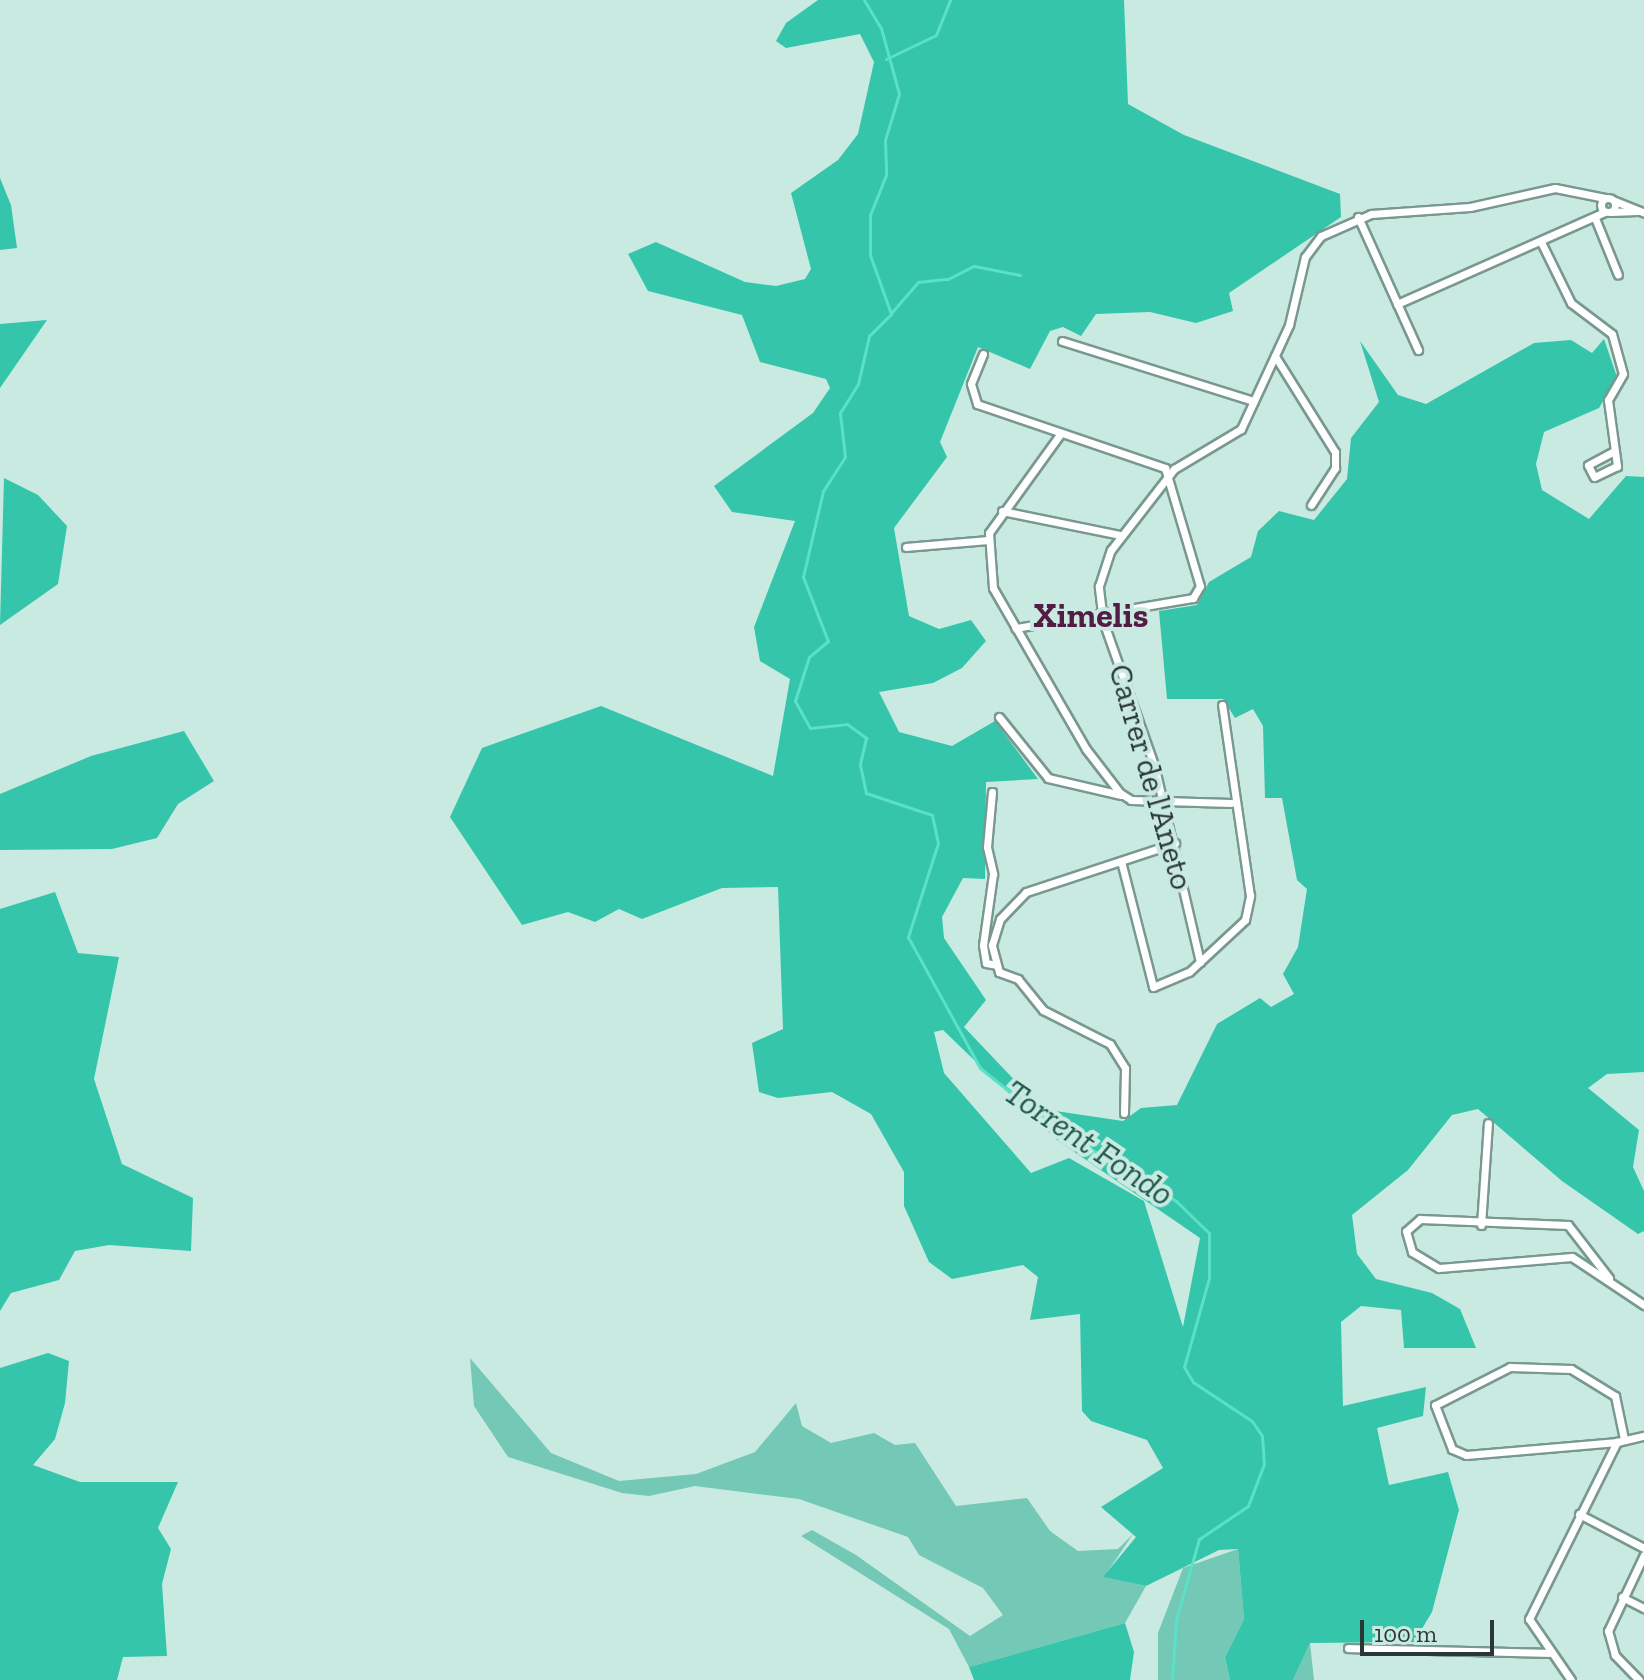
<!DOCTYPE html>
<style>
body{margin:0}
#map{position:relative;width:1644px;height:1680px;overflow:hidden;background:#c9eae1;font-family:"Zilla Slab",serif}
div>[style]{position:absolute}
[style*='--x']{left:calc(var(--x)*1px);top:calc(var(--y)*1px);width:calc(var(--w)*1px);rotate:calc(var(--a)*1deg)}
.green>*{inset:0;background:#73c9b6}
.forest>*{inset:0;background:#35c5ab}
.stream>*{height:3px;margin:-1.5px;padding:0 1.5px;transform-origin:1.5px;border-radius:1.5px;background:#5ae1c7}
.roads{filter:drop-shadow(2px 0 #799890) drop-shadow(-2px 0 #799890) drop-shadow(0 2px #799890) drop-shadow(0 -2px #799890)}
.street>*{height:7px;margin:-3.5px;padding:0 3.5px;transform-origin:3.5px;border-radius:3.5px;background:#fff}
.street>.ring{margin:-3.5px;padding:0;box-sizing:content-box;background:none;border:7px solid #fff;border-radius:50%}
span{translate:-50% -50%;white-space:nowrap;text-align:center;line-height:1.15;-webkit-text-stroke:8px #c9eae1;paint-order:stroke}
.street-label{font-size:32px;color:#2b3734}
.neighbourhood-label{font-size:34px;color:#541b44;font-weight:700}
.water-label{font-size:34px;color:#20584d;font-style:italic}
.scale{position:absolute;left:1360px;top:1620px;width:134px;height:36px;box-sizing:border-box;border:4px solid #2b3734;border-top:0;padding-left:10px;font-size:24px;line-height:28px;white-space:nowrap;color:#2b3734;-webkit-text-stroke:6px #c9eae1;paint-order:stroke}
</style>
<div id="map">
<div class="green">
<i style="clip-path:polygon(470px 1358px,551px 1453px,619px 1481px,696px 1474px,755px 1452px,796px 1403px,802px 1426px,831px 1443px,874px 1433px,895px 1445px,915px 1443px,956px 1506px,1027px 1498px,1050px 1531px,1078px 1551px,1118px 1549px,1133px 1534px,1104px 1577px,1146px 1586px,1125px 1623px,969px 1667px,949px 1629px,801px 1536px,812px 1530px,856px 1555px,970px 1636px,1003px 1615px,983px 1588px,919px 1555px,908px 1537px,799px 1499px,695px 1486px,649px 1496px,622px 1493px,508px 1457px,474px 1406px)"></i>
<i style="clip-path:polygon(1238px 1549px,1244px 1619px,1225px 1659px,1230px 1680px,1158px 1680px,1158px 1633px,1183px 1568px)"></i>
<i style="clip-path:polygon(1310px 1643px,1314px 1680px,1293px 1680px)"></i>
</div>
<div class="forest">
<i style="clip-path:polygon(evenodd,818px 0,1124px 0,1128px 104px,1184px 135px,1340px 194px,1341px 217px,1229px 293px,1233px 311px,1196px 323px,1150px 312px,1096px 314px,1081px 336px,1063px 327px,1050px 331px,1030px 369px,978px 347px,940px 442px,947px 457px,894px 528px,909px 616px,939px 629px,971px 620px,986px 641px,962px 668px,933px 683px,879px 692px,899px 732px,952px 746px,995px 721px,1038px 779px,986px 782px,985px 879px,963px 878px,942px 917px,944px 938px,986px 1000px,964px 1027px,1042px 1109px,1123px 1121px,1141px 1108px,1177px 1105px,1217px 1024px,1260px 998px,1271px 1007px,1294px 994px,1283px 974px,1298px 947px,1307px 889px,1297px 880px,1282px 798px,1265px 798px,1263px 726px,1253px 709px,1235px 718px,1223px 699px,1167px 699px,1159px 611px,1197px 605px,1209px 582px,1251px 557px,1258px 531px,1279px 511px,1314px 520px,1347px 479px,1351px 438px,1379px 402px,1360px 341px,1398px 395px,1426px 404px,1534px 343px,1571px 340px,1592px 353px,1604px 339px,1617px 377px,1599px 408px,1544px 432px,1536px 464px,1542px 490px,1589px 519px,1626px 476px,1644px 477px,1644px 1072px,1607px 1074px,1588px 1088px,1639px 1130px,1633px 1167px,1644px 1191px,1644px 1231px,1638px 1234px,1562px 1181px,1478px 1109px,1452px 1115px,1408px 1170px,1352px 1215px,1357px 1254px,1376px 1279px,1432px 1293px,1460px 1309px,1476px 1348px,1404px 1348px,1401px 1310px,1361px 1306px,1341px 1322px,1343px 1406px,1426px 1387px,1423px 1416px,1377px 1428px,1389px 1485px,1448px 1472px,1459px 1510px,1432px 1612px,1414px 1642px,1310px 1643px,1293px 1680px,1230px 1680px,1225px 1658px,1244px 1619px,1238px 1549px,1219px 1550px,1146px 1586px,1103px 1577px,1136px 1537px,1101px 1507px,1163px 1468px,1147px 1440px,1091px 1421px,1082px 1411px,1080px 1314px,1030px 1320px,1038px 1277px,1023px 1265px,952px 1279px,929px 1262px,904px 1206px,904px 1172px,871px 1114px,832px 1092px,778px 1098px,759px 1092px,752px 1043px,783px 1029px,778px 887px,722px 888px,642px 919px,619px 909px,595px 922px,568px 912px,522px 925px,450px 817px,482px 748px,601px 706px,773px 776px,790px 679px,760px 661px,754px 627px,795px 521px,732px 512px,714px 486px,813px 413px,830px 388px,826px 379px,760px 362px,742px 315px,648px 291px,628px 254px,656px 242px,745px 282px,776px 286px,805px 279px,811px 269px,791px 193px,838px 160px,858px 134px,874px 62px,860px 34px,786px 48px,776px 41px,786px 23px,818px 0,943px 1030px,1057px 1140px,1200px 1238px,1183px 1327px,1144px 1201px,1069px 1158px,1031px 1173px,944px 1073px,934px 1032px,943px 1030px)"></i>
<i style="clip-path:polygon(0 178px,11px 205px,17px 248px,0 250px)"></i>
<i style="clip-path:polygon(47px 320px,0 388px,0 324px)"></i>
<i style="clip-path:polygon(4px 478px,38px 495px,67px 526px,58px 584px,0 625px)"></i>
<i style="clip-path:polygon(184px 731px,214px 781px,178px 804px,157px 838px,112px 849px,0 850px,0 794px,91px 756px)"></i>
<i style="clip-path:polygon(55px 892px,78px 953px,119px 957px,94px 1079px,122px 1164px,193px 1198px,191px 1251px,109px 1245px,75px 1251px,59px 1280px,11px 1293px,0 1311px,0 909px)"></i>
<i style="clip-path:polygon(48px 1353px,69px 1361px,65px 1403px,55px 1439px,33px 1465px,80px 1482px,178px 1482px,158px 1528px,171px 1549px,162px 1584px,167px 1656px,123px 1657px,117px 1680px,0 1680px,0 1368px)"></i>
<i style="clip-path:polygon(1125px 1623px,1134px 1652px,1130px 1680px,974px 1680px,969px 1667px)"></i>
</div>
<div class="stream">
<i style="--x:864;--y:0;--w:33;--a:59"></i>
<i style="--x:881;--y:28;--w:68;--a:74.7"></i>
<i style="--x:899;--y:94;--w:48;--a:106.9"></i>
<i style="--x:885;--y:140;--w:35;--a:88"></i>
<i style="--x:886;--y:175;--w:43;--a:111.8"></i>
<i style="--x:870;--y:215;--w:40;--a:90"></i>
<i style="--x:870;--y:255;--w:63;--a:70.4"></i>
<i style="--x:891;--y:314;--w:31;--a:135"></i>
<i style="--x:869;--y:336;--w:49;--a:102.9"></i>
<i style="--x:858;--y:384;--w:34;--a:122"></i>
<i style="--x:840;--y:413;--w:44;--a:83.5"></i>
<i style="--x:845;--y:457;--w:40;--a:122.9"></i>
<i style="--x:823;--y:491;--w:88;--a:103.1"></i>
<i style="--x:803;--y:577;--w:69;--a:68.7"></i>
<i style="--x:828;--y:641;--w:25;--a:140"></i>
<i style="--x:809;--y:657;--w:46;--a:107.7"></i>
<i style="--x:795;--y:701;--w:31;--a:61"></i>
<i style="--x:810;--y:728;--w:37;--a:-6"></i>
<i style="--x:847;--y:724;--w:24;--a:36"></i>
<i style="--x:866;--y:738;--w:28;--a:103"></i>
<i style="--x:860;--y:765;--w:29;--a:78"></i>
<i style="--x:866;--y:793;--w:70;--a:18.4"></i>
<i style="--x:932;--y:815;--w:29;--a:78"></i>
<i style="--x:938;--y:843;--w:99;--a:107.7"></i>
<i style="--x:908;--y:937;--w:149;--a:61.2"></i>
<i style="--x:980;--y:1068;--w:90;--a:38.7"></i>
<i style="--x:1050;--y:1124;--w:148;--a:31.4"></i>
<i style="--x:1176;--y:1201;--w:46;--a:44.1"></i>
<i style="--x:1209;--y:1233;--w:45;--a:90"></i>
<i style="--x:1209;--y:1278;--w:92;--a:105.7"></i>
<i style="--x:1184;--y:1367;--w:17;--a:59"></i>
<i style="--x:1193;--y:1382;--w:71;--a:33.5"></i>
<i style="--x:1252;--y:1421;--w:18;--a:56"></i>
<i style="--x:1262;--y:1436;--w:28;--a:86"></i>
<i style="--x:1264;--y:1464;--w:45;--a:110.9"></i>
<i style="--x:1248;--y:1506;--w:59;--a:146"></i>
<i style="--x:1199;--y:1539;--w:84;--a:105.9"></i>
<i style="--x:1176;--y:1620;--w:60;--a:93.8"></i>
<i style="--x:886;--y:59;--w:55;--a:-25.6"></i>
<i style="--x:936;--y:35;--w:38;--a:-68"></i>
<i style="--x:892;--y:312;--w:40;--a:-49"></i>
<i style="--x:918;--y:282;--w:30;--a:-6"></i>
<i style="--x:948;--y:279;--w:29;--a:-27"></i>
<i style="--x:974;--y:266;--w:47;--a:11.1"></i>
</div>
<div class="roads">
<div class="street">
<i class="ring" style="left:1601px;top:198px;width:7px;height:7px"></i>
<i style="--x:1615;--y:201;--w:31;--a:22"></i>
<i style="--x:1611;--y:212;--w:26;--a:-2"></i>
<i style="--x:1358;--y:217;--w:146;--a:65.7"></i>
<i style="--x:1595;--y:218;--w:61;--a:68"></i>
<i style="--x:1541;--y:242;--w:68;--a:63.8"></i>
<i style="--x:1571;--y:303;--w:51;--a:37.1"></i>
<i style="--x:1612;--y:334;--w:41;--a:74.6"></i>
<i style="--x:1623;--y:374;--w:30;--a:120"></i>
<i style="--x:1608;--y:400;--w:67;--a:82.2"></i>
<i style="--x:1617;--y:466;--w:25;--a:154"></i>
<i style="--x:1594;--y:477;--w:13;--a:-117"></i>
<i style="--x:1588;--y:465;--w:30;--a:-28"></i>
<i style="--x:1397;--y:304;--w:227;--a:-23.9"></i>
<i style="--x:1062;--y:341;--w:201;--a:17.4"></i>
<i style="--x:983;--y:354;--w:32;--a:112"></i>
<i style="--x:971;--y:384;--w:21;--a:73"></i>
<i style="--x:977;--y:404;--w:199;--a:18.8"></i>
<i style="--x:1165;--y:468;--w:123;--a:73.5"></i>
<i style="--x:1200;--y:586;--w:14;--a:120"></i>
<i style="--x:1193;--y:598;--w:180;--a:170.4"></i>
<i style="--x:1275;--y:356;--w:113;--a:58"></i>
<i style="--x:1335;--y:452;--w:16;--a:90"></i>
<i style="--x:1335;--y:468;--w:44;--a:123"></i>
<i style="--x:1061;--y:433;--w:123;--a:125.8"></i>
<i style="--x:989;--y:533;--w:55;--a:85.8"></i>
<i style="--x:993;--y:588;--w:186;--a:60"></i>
<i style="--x:1086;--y:749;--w:56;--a:52.3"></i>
<i style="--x:1120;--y:793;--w:13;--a:32"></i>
<i style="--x:1131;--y:800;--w:100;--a:1.7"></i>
<i style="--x:1002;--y:511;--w:120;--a:11.5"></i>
<i style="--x:906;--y:547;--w:82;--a:-4.9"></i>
<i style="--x:999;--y:717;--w:78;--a:51.2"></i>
<i style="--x:1048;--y:778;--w:75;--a:13.1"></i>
<i style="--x:992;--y:792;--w:55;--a:95.2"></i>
<i style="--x:987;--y:847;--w:28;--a:77"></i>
<i style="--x:993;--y:874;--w:72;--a:98"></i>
<i style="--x:983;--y:945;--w:18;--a:81"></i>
<i style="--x:986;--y:963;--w:10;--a:11"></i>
<i style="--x:1121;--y:861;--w:130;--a:75.7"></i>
<i style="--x:1153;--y:987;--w:39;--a:-23"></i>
<i style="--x:1189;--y:972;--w:76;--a:-42.9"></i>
<i style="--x:1245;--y:920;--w:25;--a:-78"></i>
<i style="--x:1250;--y:896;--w:193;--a:-98.3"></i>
<i style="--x:1200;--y:962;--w:202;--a:-103.1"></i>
<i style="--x:1154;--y:765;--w:153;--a:-109.5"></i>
<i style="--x:1103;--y:621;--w:35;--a:-97"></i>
<i style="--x:1099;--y:586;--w:38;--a:-72"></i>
<i style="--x:1111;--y:550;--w:103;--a:-52.1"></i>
<i style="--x:1174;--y:469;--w:78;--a:-30.8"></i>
<i style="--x:1241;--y:429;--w:115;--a:-65.2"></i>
<i style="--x:1289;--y:325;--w:70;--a:-76.8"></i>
<i style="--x:1305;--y:257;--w:26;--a:-53"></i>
<i style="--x:1321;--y:236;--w:55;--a:-23.7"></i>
<i style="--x:1371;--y:214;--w:99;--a:-4"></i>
<i style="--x:1470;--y:207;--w:87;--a:-12.6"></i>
<i style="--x:1555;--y:188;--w:51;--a:11.3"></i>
<i style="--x:1124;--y:1113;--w:45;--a:-88.7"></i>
<i style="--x:1125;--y:1068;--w:28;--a:-122"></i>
<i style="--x:1110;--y:1044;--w:75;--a:-153.1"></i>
<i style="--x:1043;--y:1010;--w:40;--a:-129"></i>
<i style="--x:1018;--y:979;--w:20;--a:-160"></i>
<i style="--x:999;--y:972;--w:28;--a:-105"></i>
<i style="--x:992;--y:945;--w:27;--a:-73"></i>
<i style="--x:1000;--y:919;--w:37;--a:-46"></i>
<i style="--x:1026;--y:892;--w:157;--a:-18.2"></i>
<i style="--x:1481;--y:1225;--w:102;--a:-86.1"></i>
<i style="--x:1609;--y:1278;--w:67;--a:-127.7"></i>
<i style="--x:1568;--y:1225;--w:148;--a:-177.7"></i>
<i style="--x:1420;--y:1219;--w:18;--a:139"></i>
<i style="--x:1406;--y:1231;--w:22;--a:74"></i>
<i style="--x:1412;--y:1252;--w:31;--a:31"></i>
<i style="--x:1439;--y:1268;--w:133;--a:-4.7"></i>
<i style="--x:1572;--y:1257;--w:87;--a:33.7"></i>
<i style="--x:1624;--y:1439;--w:44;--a:-101.8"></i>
<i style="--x:1615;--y:1396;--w:52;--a:-148.5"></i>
<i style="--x:1571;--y:1369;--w:61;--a:-178.1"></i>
<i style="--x:1510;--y:1367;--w:84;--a:153.1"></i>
<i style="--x:1435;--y:1405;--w:47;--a:68.9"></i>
<i style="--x:1452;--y:1449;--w:15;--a:23"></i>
<i style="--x:1466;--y:1455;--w:152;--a:-4.9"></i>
<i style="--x:1617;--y:1442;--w:28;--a:-13"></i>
<i style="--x:1579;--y:1514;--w:73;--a:27.6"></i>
<i style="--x:1622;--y:1597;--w:25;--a:27"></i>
<i style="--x:1348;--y:1648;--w:201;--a:1.4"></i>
<i style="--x:1571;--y:1680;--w:74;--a:-124.5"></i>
<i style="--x:1529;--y:1619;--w:198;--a:-63.6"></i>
<i style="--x:1639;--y:1680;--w:35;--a:-134"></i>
<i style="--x:1615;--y:1655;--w:25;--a:-106"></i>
<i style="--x:1608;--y:1631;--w:84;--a:-64.7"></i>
</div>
</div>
<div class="street-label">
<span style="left:1151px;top:777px;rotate:74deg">Carrer de l'Aneto</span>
</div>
<div class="neighbourhood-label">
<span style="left:1091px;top:616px">Ximelis</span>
</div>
<div class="water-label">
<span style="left:1089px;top:1143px;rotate:34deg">Torrent Fondo</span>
</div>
<div class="scale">100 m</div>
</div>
